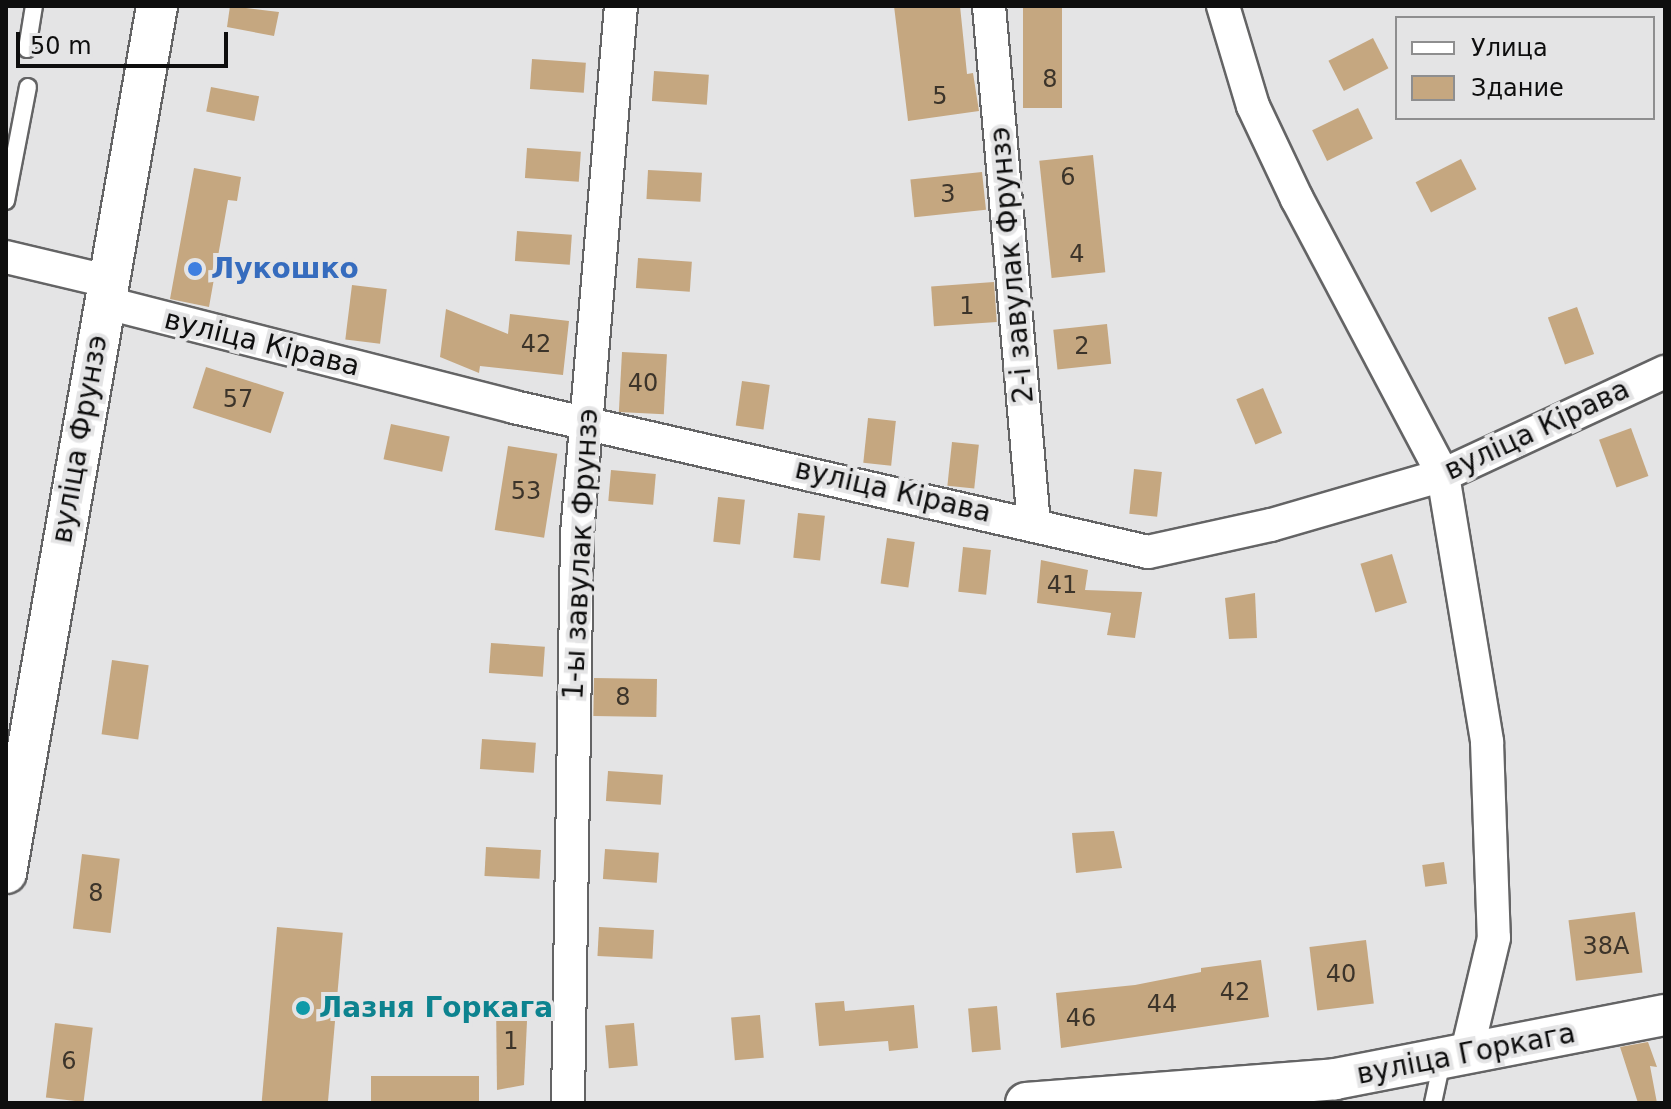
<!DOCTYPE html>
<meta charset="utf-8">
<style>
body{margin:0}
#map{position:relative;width:1671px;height:1109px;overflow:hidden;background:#e4e4e5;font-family:"DejaVu Sans",sans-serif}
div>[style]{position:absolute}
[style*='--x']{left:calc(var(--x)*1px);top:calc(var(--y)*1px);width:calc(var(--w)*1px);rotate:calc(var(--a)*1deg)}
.building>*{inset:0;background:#c5a780;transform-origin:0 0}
.roads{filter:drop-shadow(2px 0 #646465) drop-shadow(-2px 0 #646465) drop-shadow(0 2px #646465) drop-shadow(0 -2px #646465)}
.service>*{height:16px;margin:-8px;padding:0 8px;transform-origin:8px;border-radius:8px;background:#fff}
.minor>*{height:32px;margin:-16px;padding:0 16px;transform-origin:16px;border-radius:16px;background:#fff}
.tertiary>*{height:40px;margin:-20px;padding:0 20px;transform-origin:20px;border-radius:20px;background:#fff}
.dots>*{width:22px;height:22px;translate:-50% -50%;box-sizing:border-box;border:4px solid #e4e4e5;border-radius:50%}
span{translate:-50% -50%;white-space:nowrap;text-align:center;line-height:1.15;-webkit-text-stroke:8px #e4e4e5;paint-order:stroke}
.number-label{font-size:24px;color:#3c342a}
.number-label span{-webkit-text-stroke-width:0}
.street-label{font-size:28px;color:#0e0e0e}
.shop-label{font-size:28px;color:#366cbe;font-weight:700}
.left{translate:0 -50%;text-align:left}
.culture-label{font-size:28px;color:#0d838f;font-weight:700}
.frame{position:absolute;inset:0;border:8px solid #0e0e0e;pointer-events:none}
.legend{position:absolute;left:1395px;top:16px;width:260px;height:104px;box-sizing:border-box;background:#e4e4e5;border:2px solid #8e8e8f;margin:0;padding:10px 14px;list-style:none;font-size:24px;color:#0e0e0e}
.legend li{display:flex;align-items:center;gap:16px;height:40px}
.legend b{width:40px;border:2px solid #8e8e8f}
.scale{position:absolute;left:16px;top:32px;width:212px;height:36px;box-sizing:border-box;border:4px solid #0e0e0e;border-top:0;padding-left:10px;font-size:24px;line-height:28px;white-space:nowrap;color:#0e0e0e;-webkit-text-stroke:6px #e4e4e5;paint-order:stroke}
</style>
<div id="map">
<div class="building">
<i style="clip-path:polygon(230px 6px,279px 12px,274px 36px,227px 27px)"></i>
<i style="clip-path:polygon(894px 6px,960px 6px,967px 74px,973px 73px,979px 111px,908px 121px)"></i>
<i style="left:1023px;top:6px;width:39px;height:102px"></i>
<i style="left:1373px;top:38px;width:34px;height:50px;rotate:63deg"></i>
<i style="left:532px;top:59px;width:54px;height:30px;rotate:4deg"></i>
<i style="left:654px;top:71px;width:55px;height:30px;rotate:4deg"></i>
<i style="left:211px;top:87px;width:49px;height:25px;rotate:11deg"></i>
<i style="left:1358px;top:108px;width:34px;height:51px;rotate:64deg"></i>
<i style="left:527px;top:148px;width:54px;height:30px;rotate:4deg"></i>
<i style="left:1093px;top:155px;width:118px;height:54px;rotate:84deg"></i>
<i style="left:1461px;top:159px;width:34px;height:51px;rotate:63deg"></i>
<i style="clip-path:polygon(194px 168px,241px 177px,237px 201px,228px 200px,209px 307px,170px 299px)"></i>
<i style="left:648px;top:170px;width:54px;height:29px;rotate:3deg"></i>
<i style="left:982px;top:172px;width:38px;height:72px;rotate:84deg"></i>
<i style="left:517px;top:231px;width:55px;height:30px;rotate:4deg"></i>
<i style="left:638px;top:258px;width:54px;height:30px;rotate:4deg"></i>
<i style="left:994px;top:282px;width:40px;height:63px;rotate:86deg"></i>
<i style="left:352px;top:285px;width:35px;height:55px;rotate:7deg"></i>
<i style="left:1577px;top:307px;width:50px;height:31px;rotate:70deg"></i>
<i style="clip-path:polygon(446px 309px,508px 334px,510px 314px,569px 321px,563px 375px,480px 366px,479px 373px,440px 357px)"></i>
<i style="left:1107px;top:324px;width:40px;height:54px;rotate:84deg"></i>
<i style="left:622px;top:352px;width:45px;height:60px;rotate:3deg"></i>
<i style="left:206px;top:367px;width:82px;height:43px;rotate:18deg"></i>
<i style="left:742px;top:381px;width:28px;height:45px;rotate:8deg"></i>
<i style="left:1263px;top:388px;width:49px;height:29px;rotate:67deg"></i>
<i style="left:868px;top:418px;width:28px;height:45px;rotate:6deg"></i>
<i style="left:391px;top:424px;width:60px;height:36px;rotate:12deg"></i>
<i style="left:1631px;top:428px;width:51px;height:34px;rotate:70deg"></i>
<i style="left:952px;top:442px;width:27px;height:44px;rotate:6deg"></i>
<i style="left:508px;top:446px;width:50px;height:85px;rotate:9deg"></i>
<i style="left:1134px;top:469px;width:28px;height:45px;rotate:6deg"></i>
<i style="left:611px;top:470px;width:45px;height:31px;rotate:5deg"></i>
<i style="left:718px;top:497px;width:27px;height:45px;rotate:6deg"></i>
<i style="left:798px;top:513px;width:27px;height:45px;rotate:6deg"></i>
<i style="left:887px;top:538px;width:28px;height:46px;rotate:8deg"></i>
<i style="left:963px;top:547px;width:28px;height:45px;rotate:6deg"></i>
<i style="left:1392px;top:554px;width:51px;height:33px;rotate:73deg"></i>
<i style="clip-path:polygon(1041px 560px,1088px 570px,1085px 590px,1142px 592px,1135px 638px,1107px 635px,1111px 613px,1037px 603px)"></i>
<i style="clip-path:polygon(1255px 593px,1257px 638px,1229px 639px,1225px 598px)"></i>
<i style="left:491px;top:643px;width:54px;height:30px;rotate:4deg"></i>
<i style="left:112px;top:660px;width:37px;height:75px;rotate:8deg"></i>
<i style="left:594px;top:678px;width:63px;height:38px;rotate:1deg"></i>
<i style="left:482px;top:739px;width:54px;height:30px;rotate:4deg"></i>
<i style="left:608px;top:771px;width:55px;height:30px;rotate:4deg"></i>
<i style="clip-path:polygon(1114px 831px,1122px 868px,1076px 873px,1072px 833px)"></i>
<i style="left:486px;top:847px;width:55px;height:29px;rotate:3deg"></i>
<i style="left:605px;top:849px;width:54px;height:30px;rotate:4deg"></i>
<i style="left:82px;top:854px;width:38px;height:75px;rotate:7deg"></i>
<i style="left:1444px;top:862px;width:22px;height:22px;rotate:82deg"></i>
<i style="left:1635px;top:912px;width:61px;height:67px;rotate:83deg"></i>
<i style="left:277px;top:927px;width:66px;height:177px;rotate:5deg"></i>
<i style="left:599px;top:927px;width:55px;height:29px;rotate:3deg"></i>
<i style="left:1366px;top:940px;width:64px;height:57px;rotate:83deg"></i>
<i style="clip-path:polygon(1261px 960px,1269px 1017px,1061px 1048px,1056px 993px,1135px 985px,1201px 972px,1201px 968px)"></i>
<i style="clip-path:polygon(496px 1000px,528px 1000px,524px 1085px,497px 1090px)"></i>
<i style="clip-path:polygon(844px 1001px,845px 1011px,914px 1005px,918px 1048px,889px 1051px,888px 1041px,819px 1046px,815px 1003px)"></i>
<i style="left:997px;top:1006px;width:44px;height:29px;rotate:85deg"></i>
<i style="left:760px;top:1015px;width:43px;height:29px;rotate:85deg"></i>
<i style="left:55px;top:1023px;width:38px;height:75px;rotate:7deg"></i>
<i style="left:634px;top:1023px;width:43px;height:29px;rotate:85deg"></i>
<i style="clip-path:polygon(1648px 1042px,1657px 1067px,1650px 1066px,1657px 1103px,1638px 1103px,1620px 1047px)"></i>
<i style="left:479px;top:1076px;width:27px;height:108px;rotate:90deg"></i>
</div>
<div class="roads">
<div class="service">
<i style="--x:27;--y:49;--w:44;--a:-80.8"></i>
<i style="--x:6;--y:201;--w:116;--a:-79.1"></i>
<i style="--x:1433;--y:1103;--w:43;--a:-77.9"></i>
</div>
<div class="minor">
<i style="--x:989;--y:6;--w:520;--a:85.04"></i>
<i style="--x:1223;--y:6;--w:104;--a:73.3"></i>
<i style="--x:1253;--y:106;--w:103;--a:64.7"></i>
<i style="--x:1297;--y:199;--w:312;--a:62.1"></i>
<i style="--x:1443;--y:475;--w:271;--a:80.6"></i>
<i style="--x:1487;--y:742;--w:196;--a:88"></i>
<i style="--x:1494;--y:938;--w:116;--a:103.4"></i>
<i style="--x:6;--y:257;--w:104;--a:13.4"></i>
<i style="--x:103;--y:302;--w:424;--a:14.3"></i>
<i style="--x:514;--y:407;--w:650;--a:12.88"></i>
<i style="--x:1148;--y:552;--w:126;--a:-12.4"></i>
<i style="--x:1271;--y:525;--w:179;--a:-16.2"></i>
<i style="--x:1443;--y:475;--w:245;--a:-24.9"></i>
<i style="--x:568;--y:1103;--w:569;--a:-89.09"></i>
<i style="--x:577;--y:534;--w:530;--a:-85.24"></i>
</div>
<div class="tertiary">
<i style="--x:6;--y:873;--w:880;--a:-80.12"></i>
<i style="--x:1026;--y:1103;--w:310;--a:-4.4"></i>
<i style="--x:1335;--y:1079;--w:336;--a:-11"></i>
</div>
</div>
<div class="dots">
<i style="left:195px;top:269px;background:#3f7fe0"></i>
<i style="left:303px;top:1008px;background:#0f9aa8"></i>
</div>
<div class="number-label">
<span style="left:1050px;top:80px">8</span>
<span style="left:940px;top:97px">5</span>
<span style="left:1068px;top:178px">6</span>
<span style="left:948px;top:195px">3</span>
<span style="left:1077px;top:255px">4</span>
<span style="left:967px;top:307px">1</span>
<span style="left:536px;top:345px">42</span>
<span style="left:1082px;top:347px">2</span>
<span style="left:643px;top:384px">40</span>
<span style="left:238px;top:400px">57</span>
<span style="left:526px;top:492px">53</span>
<span style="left:1062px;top:586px">41</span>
<span style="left:623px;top:698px">8</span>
<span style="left:96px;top:894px">8</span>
<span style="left:1606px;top:947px">38А</span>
<span style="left:1341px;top:975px">40</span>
<span style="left:1235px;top:993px">42</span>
<span style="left:1162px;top:1005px">44</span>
<span style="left:1081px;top:1019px">46</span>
<span style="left:511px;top:1042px">1</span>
<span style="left:69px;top:1062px">6</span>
</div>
<div class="street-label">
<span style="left:1012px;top:265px;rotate:-95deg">2-і завулак Фрунзэ</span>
<span style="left:262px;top:343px;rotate:14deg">вуліца Кірава</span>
<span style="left:1537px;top:430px;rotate:-25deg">вуліца Кірава</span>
<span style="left:80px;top:439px;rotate:-80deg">вуліца Фрунзэ</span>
<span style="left:893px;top:491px;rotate:13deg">вуліца Кірава</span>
<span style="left:581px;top:554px;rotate:-87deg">1-ы завулак Фрунзэ</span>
<span style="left:1466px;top:1054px;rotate:-11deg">вуліца Горкага</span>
</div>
<div class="shop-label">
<span class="left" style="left:211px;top:269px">Лукошко</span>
</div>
<div class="culture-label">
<span class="left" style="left:319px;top:1008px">Лазня Горкага</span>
</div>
<div class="frame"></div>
<ul class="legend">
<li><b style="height:10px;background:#fff"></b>Улица</li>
<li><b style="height:22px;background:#c5a780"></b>Здание</li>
</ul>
<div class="scale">50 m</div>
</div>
